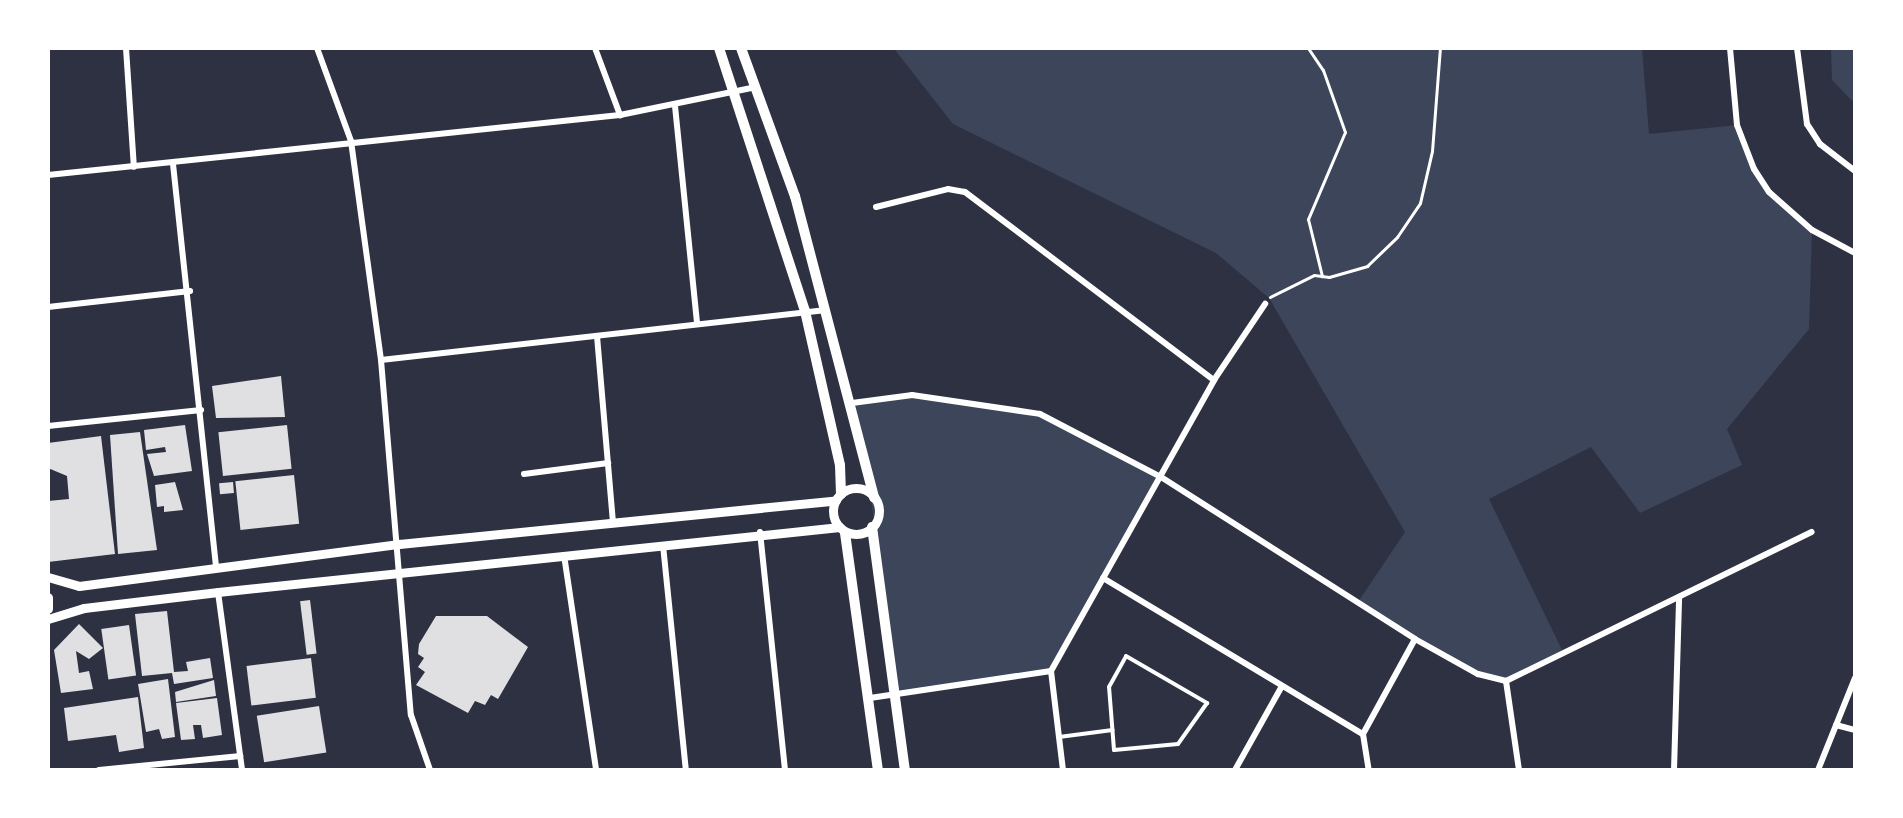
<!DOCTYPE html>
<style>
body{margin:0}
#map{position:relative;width:1903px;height:818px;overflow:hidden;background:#2d3142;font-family:"Titillium Web",sans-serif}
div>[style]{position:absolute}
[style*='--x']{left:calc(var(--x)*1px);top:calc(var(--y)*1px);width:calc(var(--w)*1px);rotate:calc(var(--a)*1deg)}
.green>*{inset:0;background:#3c4559}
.building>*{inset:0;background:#e0e0e3;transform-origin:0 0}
.path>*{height:3px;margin:-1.5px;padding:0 1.5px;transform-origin:1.5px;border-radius:1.5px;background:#fff}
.service>*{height:4px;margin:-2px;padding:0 2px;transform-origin:2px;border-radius:2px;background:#fff}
.minor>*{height:6px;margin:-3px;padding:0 3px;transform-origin:3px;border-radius:3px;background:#fff}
.tertiary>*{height:9px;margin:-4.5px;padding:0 4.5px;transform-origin:4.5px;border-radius:4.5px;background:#fff}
.tertiary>.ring{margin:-4.5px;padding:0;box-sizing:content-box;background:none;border:9px solid #fff;border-radius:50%}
.secondary>*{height:10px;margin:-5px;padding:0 5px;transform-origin:5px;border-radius:5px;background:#fff}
span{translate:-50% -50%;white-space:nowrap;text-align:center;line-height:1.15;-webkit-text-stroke:6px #fff;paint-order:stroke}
.frame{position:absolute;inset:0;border:50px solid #fff;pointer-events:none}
</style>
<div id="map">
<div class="green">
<i style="clip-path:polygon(1642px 48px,1649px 134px,1737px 125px,1769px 192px,1812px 230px,1809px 329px,1727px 429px,1742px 465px,1640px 513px,1591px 447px,1489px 499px,1562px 650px,1506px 681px,1471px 670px,1358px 602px,1405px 532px,1269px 298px,1216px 253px,953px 124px,895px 50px)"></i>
<i style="clip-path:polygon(1855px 48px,1855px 104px,1832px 80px,1831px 50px)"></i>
<i style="clip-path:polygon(912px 395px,1040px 414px,1161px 477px,1051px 671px,896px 697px,867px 466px,852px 403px)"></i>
</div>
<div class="building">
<i style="clip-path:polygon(281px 376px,285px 417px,216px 418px,212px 386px)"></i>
<i style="clip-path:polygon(185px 425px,192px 471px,154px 476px,147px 454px,166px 452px,165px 447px,146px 450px,144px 430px)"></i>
<i style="left:287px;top:425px;width:44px;height:69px;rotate:84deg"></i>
<i style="clip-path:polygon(140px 432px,157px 550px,118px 554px,110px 435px)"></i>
<i style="clip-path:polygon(101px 436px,115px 554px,48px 562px,48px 501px,69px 499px,67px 476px,48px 468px,48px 443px)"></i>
<i style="left:294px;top:475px;width:49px;height:59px;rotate:84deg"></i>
<i style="clip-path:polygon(175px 482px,183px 510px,164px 512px,164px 506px,157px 507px,155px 485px)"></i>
<i style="left:233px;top:482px;width:11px;height:14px;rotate:85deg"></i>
<i style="left:310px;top:600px;width:54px;height:10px;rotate:83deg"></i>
<i style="clip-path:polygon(167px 611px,174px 672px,188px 671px,186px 662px,210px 658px,213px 678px,174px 684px,172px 673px,142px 676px,135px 614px)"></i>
<i style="clip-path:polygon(436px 616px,487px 616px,528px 647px,498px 699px,491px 695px,485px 705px,475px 701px,468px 713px,416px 685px,425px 672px,418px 667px,424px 658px,418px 654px,419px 644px)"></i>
<i style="clip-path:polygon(79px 624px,103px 648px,89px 659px,76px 651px,79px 673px,89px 671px,93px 689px,61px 693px,54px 650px)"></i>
<i style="left:129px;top:625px;width:51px;height:28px;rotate:82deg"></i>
<i style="left:311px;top:658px;width:40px;height:65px;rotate:83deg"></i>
<i style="clip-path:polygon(168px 679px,175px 737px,162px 739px,159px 729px,146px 732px,138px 684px)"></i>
<i style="clip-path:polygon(214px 680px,216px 696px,176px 702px,175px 692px)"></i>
<i style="clip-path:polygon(138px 697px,144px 748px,119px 752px,116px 735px,68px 741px,64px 708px)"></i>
<i style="clip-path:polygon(217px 698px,222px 735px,203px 738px,201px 725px,193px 725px,195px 739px,181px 740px,176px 703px)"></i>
<i style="left:319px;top:706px;width:47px;height:63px;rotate:81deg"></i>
</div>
<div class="path">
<i style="--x:1308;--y:48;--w:27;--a:56"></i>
<i style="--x:1323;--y:70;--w:66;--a:70.5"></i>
<i style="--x:1345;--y:132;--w:95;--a:113"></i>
<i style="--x:1308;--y:219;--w:59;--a:76.2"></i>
<i style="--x:1270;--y:297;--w:49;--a:-26.6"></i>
<i style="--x:1314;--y:275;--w:15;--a:8"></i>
<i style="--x:1329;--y:277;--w:40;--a:-16"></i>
<i style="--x:1367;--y:266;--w:42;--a:-44"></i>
<i style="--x:1397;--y:237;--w:41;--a:-55.9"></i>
<i style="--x:1420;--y:203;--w:53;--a:-77"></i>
<i style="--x:1432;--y:151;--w:103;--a:-85.6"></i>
</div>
<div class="service">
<i style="--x:1126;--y:656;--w:94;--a:30.1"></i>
<i style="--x:1207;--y:703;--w:50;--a:125.3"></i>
<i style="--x:1178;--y:744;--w:64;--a:174.6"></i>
<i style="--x:1114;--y:750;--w:63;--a:-94.5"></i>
<i style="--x:1109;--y:687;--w:35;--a:-61"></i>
<i style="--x:1059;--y:737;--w:54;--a:-7.4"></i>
</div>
<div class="minor">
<i style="--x:126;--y:48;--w:119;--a:86.2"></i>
<i style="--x:317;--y:48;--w:99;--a:69.9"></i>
<i style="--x:351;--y:141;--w:221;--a:82.2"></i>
<i style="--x:381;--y:360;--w:356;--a:85.2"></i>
<i style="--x:411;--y:715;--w:58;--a:70.9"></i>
<i style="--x:595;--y:48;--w:72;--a:69.5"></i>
<i style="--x:1730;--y:48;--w:77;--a:84.8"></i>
<i style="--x:1737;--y:125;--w:47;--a:68.9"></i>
<i style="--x:1754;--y:169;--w:27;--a:57"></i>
<i style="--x:1769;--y:192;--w:57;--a:41.5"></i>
<i style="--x:1812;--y:230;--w:49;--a:28.1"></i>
<i style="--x:1797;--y:48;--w:77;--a:82.5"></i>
<i style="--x:1807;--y:124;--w:24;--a:57"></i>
<i style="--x:1820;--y:144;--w:44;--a:37.6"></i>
<i style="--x:675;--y:106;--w:219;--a:84.2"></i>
<i style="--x:173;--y:164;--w:406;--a:83.9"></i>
<i style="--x:48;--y:175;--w:575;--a:-5.99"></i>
<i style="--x:620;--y:115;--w:139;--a:-11.6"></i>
<i style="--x:876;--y:207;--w:74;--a:-14"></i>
<i style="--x:948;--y:189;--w:17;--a:10"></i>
<i style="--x:965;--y:192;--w:312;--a:37.1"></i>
<i style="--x:48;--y:307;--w:143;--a:-6.4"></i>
<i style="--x:597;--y:336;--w:187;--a:85.1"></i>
<i style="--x:381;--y:360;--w:448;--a:-6.4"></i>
<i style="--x:852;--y:403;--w:61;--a:-7.6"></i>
<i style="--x:912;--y:395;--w:129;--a:8.4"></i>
<i style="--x:1040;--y:414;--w:136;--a:27.5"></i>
<i style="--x:1161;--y:477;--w:301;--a:32.5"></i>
<i style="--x:1415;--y:639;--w:72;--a:29.1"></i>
<i style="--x:1478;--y:674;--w:29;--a:14"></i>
<i style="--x:48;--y:426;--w:154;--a:-6"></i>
<i style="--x:524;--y:474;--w:85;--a:-7.5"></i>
<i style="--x:760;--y:532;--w:239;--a:84"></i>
<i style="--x:663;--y:545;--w:226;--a:84.2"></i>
<i style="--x:564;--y:555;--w:217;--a:81.5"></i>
<i style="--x:1103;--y:578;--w:303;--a:31"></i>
<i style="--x:1363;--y:734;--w:36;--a:81"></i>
<i style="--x:218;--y:592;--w:180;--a:82.3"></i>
<i style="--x:1051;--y:671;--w:334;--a:-60.7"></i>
<i style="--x:1214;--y:380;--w:92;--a:-56.1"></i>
<i style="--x:1051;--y:671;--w:100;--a:83.1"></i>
<i style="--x:1506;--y:681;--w:340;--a:-26"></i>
<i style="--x:1506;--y:681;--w:90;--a:81.7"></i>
<i style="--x:870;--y:698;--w:183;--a:-8.5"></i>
<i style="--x:1836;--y:725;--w:20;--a:15"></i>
<i style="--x:1363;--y:734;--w:108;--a:-61.3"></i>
<i style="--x:99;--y:770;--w:142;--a:-5.7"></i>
<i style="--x:1235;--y:770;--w:96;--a:-60.8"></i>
<i style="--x:1674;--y:770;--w:173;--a:-88.3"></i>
<i style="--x:1818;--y:770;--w:99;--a:-68.1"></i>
</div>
<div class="tertiary">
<i class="ring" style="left:833px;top:488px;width:37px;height:37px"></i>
<i style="--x:48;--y:577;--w:32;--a:16"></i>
<i style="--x:79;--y:586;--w:323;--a:-7.5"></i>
<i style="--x:399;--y:544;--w:439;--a:-5.7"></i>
<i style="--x:48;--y:619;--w:38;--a:-17"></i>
<i style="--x:84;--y:608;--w:135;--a:-6.8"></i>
<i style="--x:218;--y:592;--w:625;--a:-5.97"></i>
</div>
<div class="secondary">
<i style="--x:719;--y:48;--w:277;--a:71.9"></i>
<i style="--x:805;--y:311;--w:158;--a:77.2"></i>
<i style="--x:840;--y:465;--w:29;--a:88"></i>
<i style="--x:741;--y:48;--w:158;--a:70"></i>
<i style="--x:795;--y:196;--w:312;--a:75.3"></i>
<i style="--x:872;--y:527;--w:245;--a:82.3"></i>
<i style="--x:845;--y:533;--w:239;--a:82.1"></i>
<i style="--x:48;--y:598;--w:11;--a:90"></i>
</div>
<div class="frame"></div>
</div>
